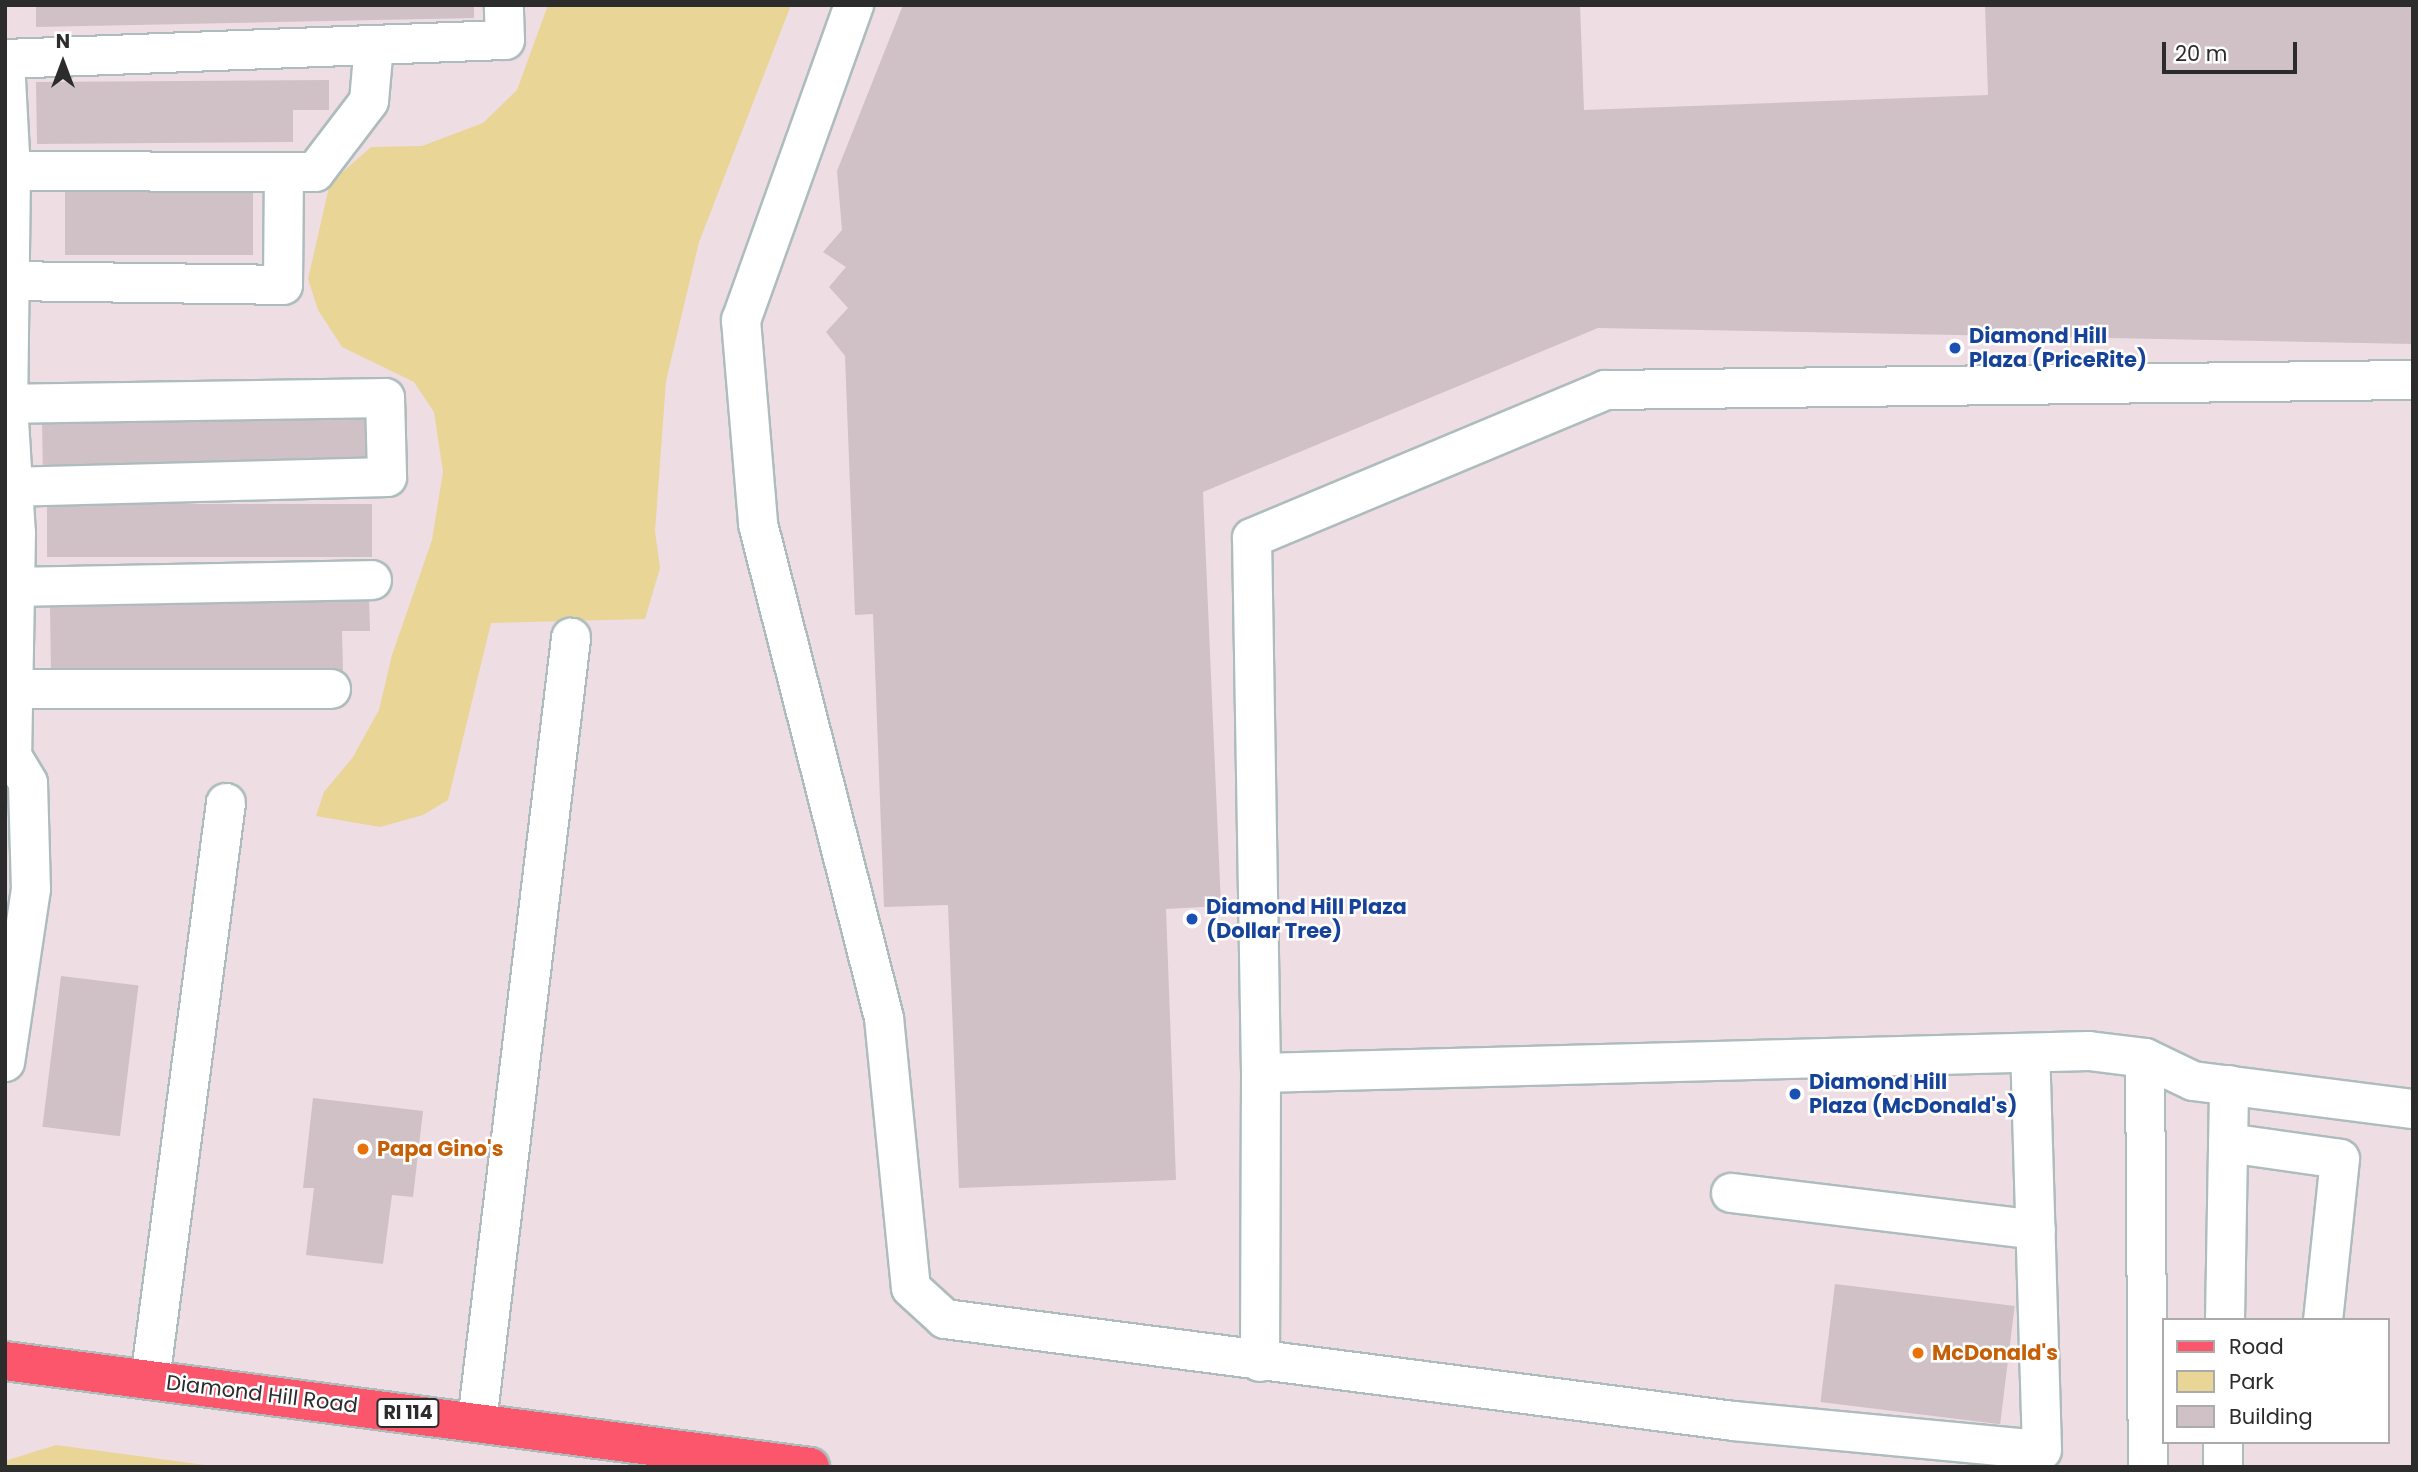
<!DOCTYPE html>
<style>
body{margin:0}
#map{position:relative;width:2418px;height:1472px;overflow:hidden;background:#eedde3;font-family:Poppins,sans-serif}
div>[style]{position:absolute}
[style*='--x']{left:calc(var(--x)*1px);top:calc(var(--y)*1px);width:calc(var(--w)*1px);rotate:calc(var(--a)*1deg)}
.green>*{inset:0;background:#e9d596}
.building>*{inset:0;background:#d0c1c6;transform-origin:0 0}
.roads{filter:drop-shadow(2px 0 #adbcbc) drop-shadow(-2px 0 #adbcbc) drop-shadow(0 2px #adbcbc) drop-shadow(0 -2px #adbcbc)}
.minor>*{height:38px;margin:-19px;padding:0 19px;transform-origin:19px;border-radius:19px;background:#fff}
.major>*{height:38px;margin:-19px;padding:0 19px;transform-origin:19px;border-radius:19px;background:#fb566b}
.dots>*{width:19px;height:19px;translate:-50% -50%;box-sizing:border-box;border:4px solid #fff;border-radius:50%}
span{translate:-50% -50%;white-space:nowrap;text-align:center;line-height:1.15;-webkit-text-stroke:5px #fff;paint-order:stroke}
.shield-label span{padding:2px 5px;background:#fff;border:2px solid;border-radius:5px;-webkit-text-stroke-width:0}
.shield-label{font-size:19px;color:#2c2c2c;font-weight:700}
.transit-label{font-size:21px;color:#164399;font-weight:700}
.left{translate:0 -50%;text-align:left}
.food-label{font-size:21px;color:#c56008;font-weight:700}
.street-label{font-size:21px;color:#2c2c2c}
.frame{position:absolute;inset:0;border:7px solid #2c2c2c;pointer-events:none}
.legend{position:absolute;left:2162px;top:1318px;width:228px;height:126px;box-sizing:border-box;background:#fff;border:2px solid #ababab;margin:0;padding:9px 12px;list-style:none;font-size:21px;color:#2c2c2c}
.legend li{display:flex;align-items:center;gap:14px;height:35px}
.legend b{width:35px;border:2px solid #ababab}
.north{position:absolute;left:28px;top:28px;width:70px;height:70px;-webkit-text-stroke:5px #fff;paint-order:stroke;rotate:0deg;font-size:19px;font-weight:700;line-height:28px;text-align:center;color:#2c2c2c}
.north::after{content:'';display:block;margin:auto;width:24px;height:32px;background:#2c2c2c;clip-path:polygon(50% 0,100% 100%,50% 72%,0 100%)}
.scale{position:absolute;left:2162px;top:42px;width:135px;height:32px;box-sizing:border-box;border:4px solid #2c2c2c;border-top:0;padding-left:9px;font-size:21px;line-height:24px;white-space:nowrap;color:#2c2c2c;-webkit-text-stroke:5px #fff;paint-order:stroke}
</style>
<div id="map">
<div class="green">
<i style="clip-path:polygon(548px 5px,791px 5px,699px 242px,666px 381px,655px 531px,660px 568px,645px 619px,491px 623px,448px 800px,423px 815px,380px 827px,316px 816px,324px 792px,353px 757px,379px 710px,392px 655px,432px 540px,443px 472px,434px 412px,414px 382px,342px 347px,318px 310px,308px 279px,330px 183px,371px 147px,422px 146px,483px 123px,517px 90px)"></i>
<i style="clip-path:polygon(56px 1445px,220px 1467px,5px 1467px,5px 1461px)"></i>
</div>
<div class="building">
<i style="clip-path:polygon(36px 5px,474px 5px,474px 18px,36px 27px)"></i>
<i style="clip-path:polygon(903px 5px,1580px 5px,1584px 110px,1988px 95px,1985px 5px,2413px 5px,2413px 344px,1598px 328px,1203px 492px,1221px 906px,1166px 909px,1176px 1180px,959px 1188px,948px 905px,884px 907px,873px 614px,855px 615px,845px 356px,826px 332px,848px 308px,829px 287px,846px 267px,823px 252px,842px 230px,837px 171px)"></i>
<i style="clip-path:polygon(329px 80px,329px 110px,293px 110px,293px 142px,37px 144px,36px 82px)"></i>
<i style="left:65px;top:188px;width:188px;height:67px"></i>
<i style="left:372px;top:416px;width:48px;height:330px;rotate:89deg"></i>
<i style="left:372px;top:504px;width:53px;height:325px;rotate:90deg"></i>
<i style="clip-path:polygon(369px 598px,370px 631px,342px 631px,343px 671px,51px 677px,50px 605px)"></i>
<i style="left:61px;top:976px;width:78px;height:152px;rotate:7deg"></i>
<i style="clip-path:polygon(313px 1098px,423px 1111px,413px 1197px,392px 1195px,383px 1264px,306px 1255px,314px 1188px,303px 1188px)"></i>
<i style="left:1835px;top:1284px;width:181px;height:119px;rotate:7deg"></i>
</div>
<div class="roads">
<div class="minor">
<i style="--x:854;--y:5;--w:335;--a:109.7"></i>
<i style="--x:741;--y:320;--w:205;--a:85.2"></i>
<i style="--x:758;--y:524;--w:510;--a:75.69"></i>
<i style="--x:884;--y:1018;--w:271;--a:84.3"></i>
<i style="--x:911;--y:1288;--w:46;--a:42.4"></i>
<i style="--x:945;--y:1319;--w:796;--a:7.37"></i>
<i style="--x:1734;--y:1421;--w:309;--a:5.4"></i>
<i style="--x:2042;--y:1450;--w:397;--a:-91.7"></i>
<i style="--x:5;--y:59;--w:500;--a:-2.18"></i>
<i style="--x:505;--y:40;--w:35;--a:-92"></i>
<i style="--x:5;--y:61;--w:110;--a:86.9"></i>
<i style="--x:11;--y:171;--w:233;--a:90.7"></i>
<i style="--x:8;--y:404;--w:129;--a:86.5"></i>
<i style="--x:16;--y:533;--w:223;--a:91"></i>
<i style="--x:5;--y:171;--w:310;--a:0.2"></i>
<i style="--x:315;--y:172;--w:89;--a:-52.7"></i>
<i style="--x:369;--y:101;--w:56;--a:-84.9"></i>
<i style="--x:5;--y:281;--w:278;--a:0.8"></i>
<i style="--x:283;--y:285;--w:113;--a:-89.5"></i>
<i style="--x:5;--y:404;--w:380;--a:-0.9"></i>
<i style="--x:385;--y:398;--w:79;--a:88.5"></i>
<i style="--x:387;--y:477;--w:372;--a:178.5"></i>
<i style="--x:15;--y:587;--w:357;--a:-1.1"></i>
<i style="--x:13;--y:689;--w:318;--a:0"></i>
<i style="--x:5;--y:756;--w:7;--a:0"></i>
<i style="--x:12;--y:756;--w:31;--a:59"></i>
<i style="--x:28;--y:783;--w:106;--a:88.4"></i>
<i style="--x:31;--y:889;--w:175;--a:98.5"></i>
<i style="--x:2145;--y:1058;--w:409;--a:89.6"></i>
<i style="--x:1261;--y:1073;--w:828;--a:-1.52"></i>
<i style="--x:2089;--y:1051;--w:56;--a:7.1"></i>
<i style="--x:2145;--y:1058;--w:53;--a:25.6"></i>
<i style="--x:2193;--y:1081;--w:222;--a:7.3"></i>
<i style="--x:2228;--y:1143;--w:113;--a:8.1"></i>
<i style="--x:2340;--y:1159;--w:162;--a:96"></i>
<i style="--x:1731;--y:1193;--w:307;--a:6.9"></i>
<i style="--x:2225;--y:1320;--w:235;--a:-89"></i>
<i style="--x:1260;--y:1362;--w:289;--a:-89.8"></i>
<i style="--x:1261;--y:1073;--w:535;--a:-90.96"></i>
<i style="--x:1252;--y:538;--w:383;--a:-22.7"></i>
<i style="--x:1605;--y:390;--w:808;--a:-0.71"></i>
<i style="--x:150;--y:1380;--w:582;--a:-82.5"></i>
<i style="--x:477;--y:1422;--w:790;--a:-83.16"></i>
<i style="--x:2223;--y:1467;--w:25;--a:-90"></i>
</div>
<div class="major">
<i style="--x:5;--y:1361;--w:812;--a:7.5"></i>
</div>
</div>
<div class="dots">
<i style="left:1955px;top:348px;background:#1a4fb4"></i>
<i style="left:1192px;top:919px;background:#1a4fb4"></i>
<i style="left:1795px;top:1094px;background:#1a4fb4"></i>
<i style="left:363px;top:1149px;background:#e8710a"></i>
<i style="left:1918px;top:1353px;background:#e8710a"></i>
</div>
<div class="shield-label">
<span style="left:408px;top:1413px">RI 114</span>
</div>
<div class="transit-label">
<span class="left" style="left:1969px;top:348px">Diamond Hill<br>Plaza (PriceRite)</span>
<span class="left" style="left:1206px;top:919px">Diamond Hill Plaza<br>(Dollar Tree)</span>
<span class="left" style="left:1809px;top:1094px">Diamond Hill<br>Plaza (McDonald's)</span>
</div>
<div class="food-label">
<span class="left" style="left:377px;top:1149px">Papa Gino's</span>
<span class="left" style="left:1932px;top:1353px">McDonald's</span>
</div>
<div class="street-label">
<span style="left:262px;top:1394px;rotate:7deg">Diamond Hill Road</span>
</div>
<div class="frame"></div>
<ul class="legend">
<li><b style="height:9px;background:#fb566b"></b>Road</li>
<li><b style="height:19px;background:#e9d596"></b>Park</li>
<li><b style="height:19px;background:#d0c1c6"></b>Building</li>
</ul>
<div class="north">N</div>
<div class="scale">20 m</div>
</div>
